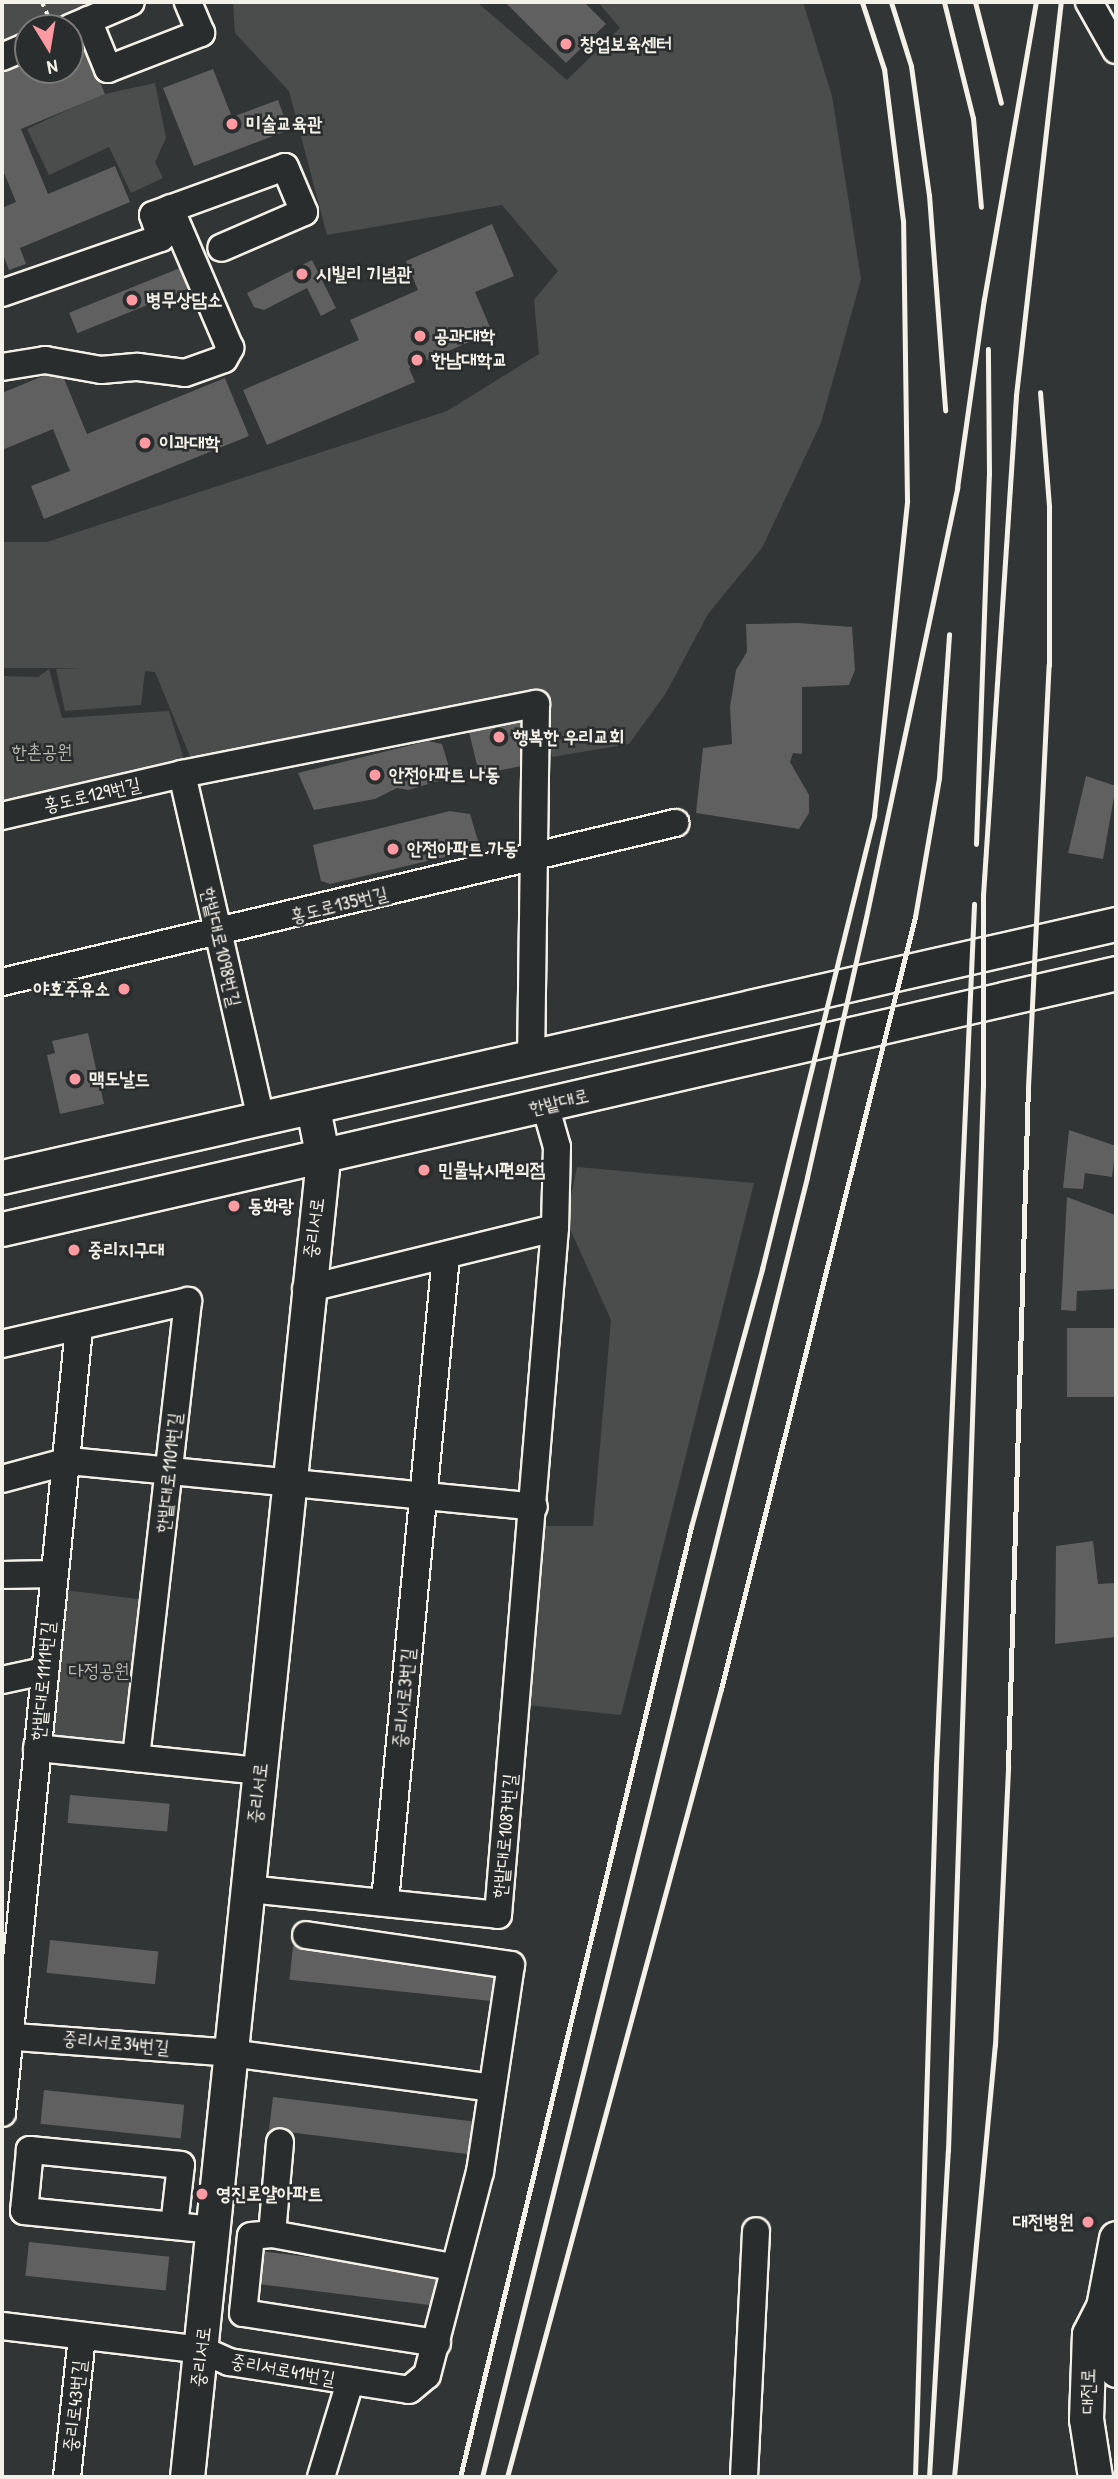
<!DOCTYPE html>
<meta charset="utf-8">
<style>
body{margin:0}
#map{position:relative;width:1118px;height:2479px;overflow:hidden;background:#323535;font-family:"Patrick Hand","Poor Story",sans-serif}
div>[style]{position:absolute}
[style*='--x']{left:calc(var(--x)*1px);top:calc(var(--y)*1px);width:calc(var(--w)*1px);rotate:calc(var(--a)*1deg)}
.green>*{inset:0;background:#4b4d4c;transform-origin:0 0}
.building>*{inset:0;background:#5f605f;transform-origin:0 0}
.path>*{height:3.5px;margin-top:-1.75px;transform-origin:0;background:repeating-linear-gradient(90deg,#f4f1e8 0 5px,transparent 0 10px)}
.roads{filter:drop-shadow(2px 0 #f4f1e8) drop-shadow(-2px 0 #f4f1e8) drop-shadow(0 2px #f4f1e8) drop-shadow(0 -2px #f4f1e8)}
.minor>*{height:26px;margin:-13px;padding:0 13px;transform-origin:13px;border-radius:13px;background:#2a2d2e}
.major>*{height:33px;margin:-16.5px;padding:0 16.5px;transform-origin:16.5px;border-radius:16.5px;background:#2a2d2e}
.rail>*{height:5px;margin:-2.5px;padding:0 2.5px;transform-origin:2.5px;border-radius:2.5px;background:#f4f1e8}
.dots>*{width:19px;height:19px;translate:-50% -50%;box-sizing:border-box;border:4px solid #2a2d2e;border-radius:50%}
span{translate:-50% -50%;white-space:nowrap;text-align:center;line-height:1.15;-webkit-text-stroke:5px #2a2d2e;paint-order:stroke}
.poi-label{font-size:19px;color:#f4f1e8;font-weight:700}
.left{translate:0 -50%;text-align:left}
.right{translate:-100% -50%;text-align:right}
.park-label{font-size:19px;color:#b9b8b1}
.street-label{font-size:19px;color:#f4f1e8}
.frame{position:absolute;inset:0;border:4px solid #f4f1e8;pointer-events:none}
.north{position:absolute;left:14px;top:14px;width:70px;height:70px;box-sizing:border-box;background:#2a2d2e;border:2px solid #7b7b78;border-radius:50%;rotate:169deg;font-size:19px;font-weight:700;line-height:28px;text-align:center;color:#f4f1e8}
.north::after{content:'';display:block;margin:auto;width:24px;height:32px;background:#ff9aa2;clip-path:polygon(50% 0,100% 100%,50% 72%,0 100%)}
</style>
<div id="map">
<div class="green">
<i style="clip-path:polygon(2px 2px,99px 2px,2px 42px)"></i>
<i style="clip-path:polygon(233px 2px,477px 2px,567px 80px,620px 28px,598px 2px,803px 2px,832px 96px,861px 279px,821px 423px,762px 548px,708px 614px,666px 693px,629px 744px,552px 757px,542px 697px,192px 761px,155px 672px,145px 671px,141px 705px,65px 711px,56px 669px,83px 668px,2px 668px,2px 542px,47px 542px,447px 411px,539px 354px,534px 300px,558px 271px,502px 205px,327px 235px,289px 91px,235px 33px)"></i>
<i style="clip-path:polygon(155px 83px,166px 138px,155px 162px,163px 178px,131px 193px,109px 147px,49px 175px,27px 129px,100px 95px)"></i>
<i style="clip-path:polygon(49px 669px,62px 718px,169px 711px,185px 763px,2px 801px,2px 676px,38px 677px)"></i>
<i style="clip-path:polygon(577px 1167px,754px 1183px,621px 1715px,527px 1705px,543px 1526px,593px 1526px,611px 1320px,566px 1220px)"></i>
<i style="left:64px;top:1590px;width:87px;height:154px;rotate:7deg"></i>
</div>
<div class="building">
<i style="clip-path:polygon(505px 2px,584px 2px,606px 24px,566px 63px)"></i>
<i style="clip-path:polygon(82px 39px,105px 94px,21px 129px,48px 194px,115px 166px,130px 202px,20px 248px,26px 264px,9px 270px,2px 252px,2px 208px,16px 202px,2px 168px,2px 73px,28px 62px,28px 70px,70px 70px,70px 44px)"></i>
<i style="clip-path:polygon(213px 69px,232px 117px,278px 100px,289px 130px,194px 166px,163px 88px)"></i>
<i style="clip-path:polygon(492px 224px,514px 276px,475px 292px,492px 332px,409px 368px,415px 382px,267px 445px,243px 390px,359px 340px,350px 320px,418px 290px,406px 261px)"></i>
<i style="clip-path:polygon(312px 260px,336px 308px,321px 316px,307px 288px,264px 310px,254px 307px,247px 293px)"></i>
<i style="left:185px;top:266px;width:22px;height:125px;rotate:68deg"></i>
<i style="clip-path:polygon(60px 369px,87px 434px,225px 378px,249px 436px,44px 519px,31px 486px,70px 471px,53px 429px,2px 450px,2px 393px)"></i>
<i style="clip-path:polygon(798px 623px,852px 627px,855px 670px,849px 685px,802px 687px,802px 754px,793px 753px,790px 762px,809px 795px,809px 813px,799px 829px,696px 813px,703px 748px,732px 744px,730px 707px,736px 670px,747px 652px,746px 624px)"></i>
<i style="clip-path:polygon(527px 718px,531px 764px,487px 773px,478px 769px,468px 728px)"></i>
<i style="clip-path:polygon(428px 741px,442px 744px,452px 777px,408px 790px,397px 788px,375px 799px,314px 810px,298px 773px)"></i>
<i style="clip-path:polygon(1086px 776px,1116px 786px,1103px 859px,1068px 853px)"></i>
<i style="clip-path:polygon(450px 811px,470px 814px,479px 844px,466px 852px,330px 884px,321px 881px,313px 845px)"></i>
<i style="clip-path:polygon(88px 1033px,104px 1104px,60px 1114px,47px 1055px,55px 1053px,52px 1041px)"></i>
<i style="clip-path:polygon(1069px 1130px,1116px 1146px,1112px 1177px,1085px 1173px,1083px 1189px,1063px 1188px)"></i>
<i style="clip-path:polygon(1067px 1197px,1115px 1215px,1116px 1289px,1077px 1291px,1076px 1311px,1061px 1310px)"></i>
<i style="left:1067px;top:1328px;width:49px;height:69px"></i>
<i style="clip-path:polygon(1093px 1541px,1098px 1584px,1116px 1583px,1116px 1637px,1055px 1644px,1056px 1546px)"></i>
<i style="left:70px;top:1795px;width:100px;height:28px;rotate:5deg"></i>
<i style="left:50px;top:1940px;width:109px;height:33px;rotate:6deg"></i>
<i style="left:293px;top:1946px;width:208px;height:34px;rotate:6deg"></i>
<i style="left:44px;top:2090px;width:141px;height:34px;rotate:6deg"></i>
<i style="left:273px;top:2097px;width:208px;height:33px;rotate:7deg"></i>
<i style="left:29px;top:2242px;width:141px;height:34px;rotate:6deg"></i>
<i style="left:260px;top:2251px;width:183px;height:33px;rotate:7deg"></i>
</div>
<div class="path">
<i style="--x:42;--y:2;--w:20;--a:66"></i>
</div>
<div class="roads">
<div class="minor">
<i style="--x:1089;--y:2;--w:55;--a:60.6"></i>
<i style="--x:88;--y:20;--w:53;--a:67.8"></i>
<i style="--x:108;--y:69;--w:100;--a:-21.2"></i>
<i style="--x:201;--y:33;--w:34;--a:-113"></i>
<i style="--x:70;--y:28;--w:66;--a:-23.1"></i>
<i style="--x:2;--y:57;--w:28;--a:-23"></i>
<i style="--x:2;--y:293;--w:168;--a:-19.1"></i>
<i style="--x:161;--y:238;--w:24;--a:-109"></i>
<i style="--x:153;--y:215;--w:140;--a:-20"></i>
<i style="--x:285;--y:167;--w:49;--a:67.1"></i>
<i style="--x:304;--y:212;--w:90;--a:156.6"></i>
<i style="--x:2;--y:367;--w:44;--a:-9.2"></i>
<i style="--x:45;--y:360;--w:57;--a:10.1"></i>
<i style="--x:101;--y:370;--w:37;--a:-5"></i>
<i style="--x:138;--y:367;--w:47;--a:7.3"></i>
<i style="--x:185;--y:373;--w:41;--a:-19.7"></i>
<i style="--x:224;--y:359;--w:13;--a:-61"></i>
<i style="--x:230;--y:348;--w:152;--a:-113.2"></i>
<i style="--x:182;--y:774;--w:353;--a:77.1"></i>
<i style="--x:2;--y:816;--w:185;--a:-13.1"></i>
<i style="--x:182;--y:774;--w:361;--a:-11.2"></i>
<i style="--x:536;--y:704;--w:355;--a:90.8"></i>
<i style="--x:2;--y:982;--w:692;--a:-13.29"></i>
<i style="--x:306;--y:1289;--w:256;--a:-13.8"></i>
<i style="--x:2;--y:1344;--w:191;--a:-13"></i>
<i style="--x:188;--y:1301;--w:460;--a:96.5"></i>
<i style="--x:2;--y:1479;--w:69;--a:-15"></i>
<i style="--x:69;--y:1461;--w:467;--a:5.6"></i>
<i style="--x:2;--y:1575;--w:52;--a:-1.1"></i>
<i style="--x:2;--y:1680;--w:43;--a:-12.1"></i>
<i style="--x:37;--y:1748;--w:224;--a:5.9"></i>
<i style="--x:248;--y:1889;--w:251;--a:5.9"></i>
<i style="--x:498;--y:1915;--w:689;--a:-85.26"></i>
<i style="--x:555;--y:1228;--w:81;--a:-88.6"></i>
<i style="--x:557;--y:1147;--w:44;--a:-105.9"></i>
<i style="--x:385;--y:1901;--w:648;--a:-84.6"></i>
<i style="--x:2;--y:2036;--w:230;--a:4.2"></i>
<i style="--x:231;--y:2053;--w:263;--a:7.6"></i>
<i style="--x:2;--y:2113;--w:790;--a:-84.4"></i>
<i style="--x:174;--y:2226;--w:61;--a:-83.5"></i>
<i style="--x:181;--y:2165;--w:152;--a:-174.3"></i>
<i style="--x:30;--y:2150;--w:61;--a:95.6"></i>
<i style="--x:24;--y:2211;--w:191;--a:5.7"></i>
<i style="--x:272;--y:2234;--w:92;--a:-85"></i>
<i style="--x:2;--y:2326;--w:201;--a:6.8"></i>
<i style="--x:202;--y:2350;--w:30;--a:24"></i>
<i style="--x:229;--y:2362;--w:182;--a:8.8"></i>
<i style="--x:409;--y:2390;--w:23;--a:-40"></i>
<i style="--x:427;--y:2375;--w:210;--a:-75.4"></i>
<i style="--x:480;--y:2172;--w:209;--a:-81.5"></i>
<i style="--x:511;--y:1965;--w:207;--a:-171.7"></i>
<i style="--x:437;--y:2343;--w:196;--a:-171.2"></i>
<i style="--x:243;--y:2313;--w:77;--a:-84.1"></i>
<i style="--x:251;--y:2236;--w:21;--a:-5"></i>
<i style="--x:272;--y:2234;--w:183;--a:10.4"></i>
<i style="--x:67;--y:2477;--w:142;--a:-83.9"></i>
<i style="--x:321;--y:2477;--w:99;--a:-73"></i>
<i style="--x:744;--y:2477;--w:246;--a:-87.2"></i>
</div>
<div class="major">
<i style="--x:2;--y:1177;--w:1142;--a:-12.8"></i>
<i style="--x:2;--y:1229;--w:1143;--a:-12.94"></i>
<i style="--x:1103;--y:2307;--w:28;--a:64"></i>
<i style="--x:1115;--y:2332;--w:38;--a:88"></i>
<i style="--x:187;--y:2477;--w:1326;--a:-84.11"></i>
<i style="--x:323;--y:1158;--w:50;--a:-101.5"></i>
<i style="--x:1095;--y:2477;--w:59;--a:-98.8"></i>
<i style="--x:1086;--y:2419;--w:85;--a:-88"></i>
<i style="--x:1089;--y:2334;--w:30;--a:-63"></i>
<i style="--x:1103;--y:2307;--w:70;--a:-79.3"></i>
</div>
</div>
<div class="rail">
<i style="--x:891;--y:2;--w:67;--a:72.6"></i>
<i style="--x:911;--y:66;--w:130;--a:82.1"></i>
<i style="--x:929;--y:195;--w:216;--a:85.7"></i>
<i style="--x:944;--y:2;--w:120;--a:76"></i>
<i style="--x:973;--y:118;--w:89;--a:84.9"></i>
<i style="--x:975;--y:2;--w:104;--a:75.6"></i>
<i style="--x:976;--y:844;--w:370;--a:-88"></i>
<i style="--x:989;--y:474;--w:125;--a:-90.5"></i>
<i style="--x:460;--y:2477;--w:978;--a:-76.33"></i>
<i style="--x:691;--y:1527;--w:268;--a:-74.6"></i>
<i style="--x:762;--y:1269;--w:467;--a:-76.1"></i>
<i style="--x:874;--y:816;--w:317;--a:-84"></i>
<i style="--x:907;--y:501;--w:280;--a:-90.8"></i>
<i style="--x:903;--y:221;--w:153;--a:-97.1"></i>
<i style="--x:884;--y:69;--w:71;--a:-108.2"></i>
<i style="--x:482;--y:2477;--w:1340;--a:-75.96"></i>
<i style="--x:807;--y:1177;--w:262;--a:-77.2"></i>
<i style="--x:865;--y:922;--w:444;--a:-78"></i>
<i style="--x:957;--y:488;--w:191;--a:-81.9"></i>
<i style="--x:984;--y:299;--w:302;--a:-80.1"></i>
<i style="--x:507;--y:2477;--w:817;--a:-74.81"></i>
<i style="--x:721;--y:1689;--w:796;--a:-75.89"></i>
<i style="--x:915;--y:917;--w:141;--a:-80.2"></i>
<i style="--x:939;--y:778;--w:144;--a:-86"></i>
<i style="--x:915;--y:2477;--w:712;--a:-88.31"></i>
<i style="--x:936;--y:1765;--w:862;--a:-87.47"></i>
<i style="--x:929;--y:2477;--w:327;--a:-86.7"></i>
<i style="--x:948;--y:2151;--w:1066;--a:-88.12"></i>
<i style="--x:983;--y:1086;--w:191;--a:-90"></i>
<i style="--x:983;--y:895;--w:501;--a:-86.22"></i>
<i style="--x:1016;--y:395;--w:396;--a:-83.5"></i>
<i style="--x:954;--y:2477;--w:434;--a:-84.6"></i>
<i style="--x:995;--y:2045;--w:278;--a:-87.3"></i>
<i style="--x:1008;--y:1767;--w:680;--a:-88.32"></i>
<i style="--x:1028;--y:1087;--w:423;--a:-87.2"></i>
<i style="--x:1049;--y:665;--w:159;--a:-90"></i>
<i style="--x:1049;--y:506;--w:114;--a:-94.5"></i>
</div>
<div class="dots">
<i style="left:566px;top:44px;background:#ff9aa2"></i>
<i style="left:232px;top:124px;background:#ff9aa2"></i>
<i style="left:302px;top:274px;background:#ff9aa2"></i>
<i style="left:132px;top:300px;background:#ff9aa2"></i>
<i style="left:420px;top:336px;background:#ff9aa2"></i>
<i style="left:417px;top:360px;background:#ff9aa2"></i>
<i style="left:145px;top:443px;background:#ff9aa2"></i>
<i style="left:499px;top:737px;background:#ff9aa2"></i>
<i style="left:375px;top:775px;background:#ff9aa2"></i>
<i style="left:393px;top:849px;background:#ff9aa2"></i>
<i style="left:124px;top:989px;background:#ff9aa2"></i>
<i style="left:75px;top:1079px;background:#ff9aa2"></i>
<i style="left:424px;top:1170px;background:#ff9aa2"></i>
<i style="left:234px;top:1206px;background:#ff9aa2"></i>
<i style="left:74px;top:1250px;background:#ff9aa2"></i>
<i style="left:202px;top:2194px;background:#ff9aa2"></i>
<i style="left:1088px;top:2222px;background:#ff9aa2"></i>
</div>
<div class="poi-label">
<span class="left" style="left:580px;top:44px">창업보육센터</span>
<span class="left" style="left:246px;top:124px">미술교육관</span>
<span class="left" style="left:316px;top:274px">시빌리 기념관</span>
<span class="left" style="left:146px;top:300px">병무상담소</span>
<span class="left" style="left:434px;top:336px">공과대학</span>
<span class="left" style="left:431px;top:360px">한남대학교</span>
<span class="left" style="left:159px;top:443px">이과대학</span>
<span class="left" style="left:513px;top:737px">행복한 우리교회</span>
<span class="left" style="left:389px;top:775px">안전아파트 나동</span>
<span class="left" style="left:407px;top:849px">안전아파트 가동</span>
<span class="right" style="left:110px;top:989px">야호주유소</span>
<span class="left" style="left:89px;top:1079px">맥도날드</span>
<span class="left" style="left:438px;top:1170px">민물낚시편의점</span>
<span class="left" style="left:248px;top:1206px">동화랑</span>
<span class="left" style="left:88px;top:1250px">중리지구대</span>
<span class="left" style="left:216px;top:2194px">영진로얄아파트</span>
<span class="right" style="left:1074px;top:2222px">대전병원</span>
</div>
<div class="park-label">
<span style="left:42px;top:752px">한촌공원</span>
<span style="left:99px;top:1671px">다정공원</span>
</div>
<div class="street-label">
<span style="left:92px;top:795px;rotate:-13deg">홍도로129번길</span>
<span style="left:339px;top:905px;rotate:-14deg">홍도로135번길</span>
<span style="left:221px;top:947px;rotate:77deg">한밭대로1098번길</span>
<span style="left:559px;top:1102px;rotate:-13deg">한밭대로</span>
<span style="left:314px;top:1228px;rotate:-83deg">중리서로</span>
<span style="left:169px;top:1473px;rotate:-84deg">한밭대로1101번길</span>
<span style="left:43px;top:1681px;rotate:-85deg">한밭대로1111번길</span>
<span style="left:404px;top:1698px;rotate:-85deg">중리서로3번길</span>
<span style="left:258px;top:1793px;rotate:-84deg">중리서로</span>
<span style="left:505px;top:1836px;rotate:-85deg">한밭대로1087번길</span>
<span style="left:116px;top:2043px;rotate:5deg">중리서로34번길</span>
<span style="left:201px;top:2357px;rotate:-84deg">중리서로</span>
<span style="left:283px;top:2370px;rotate:10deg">중리서로41번길</span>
<span style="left:1088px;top:2391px;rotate:-89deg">대전로</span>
<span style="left:75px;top:2406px;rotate:-84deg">중리로43번길</span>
</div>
<div class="frame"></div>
<div class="north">N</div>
</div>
